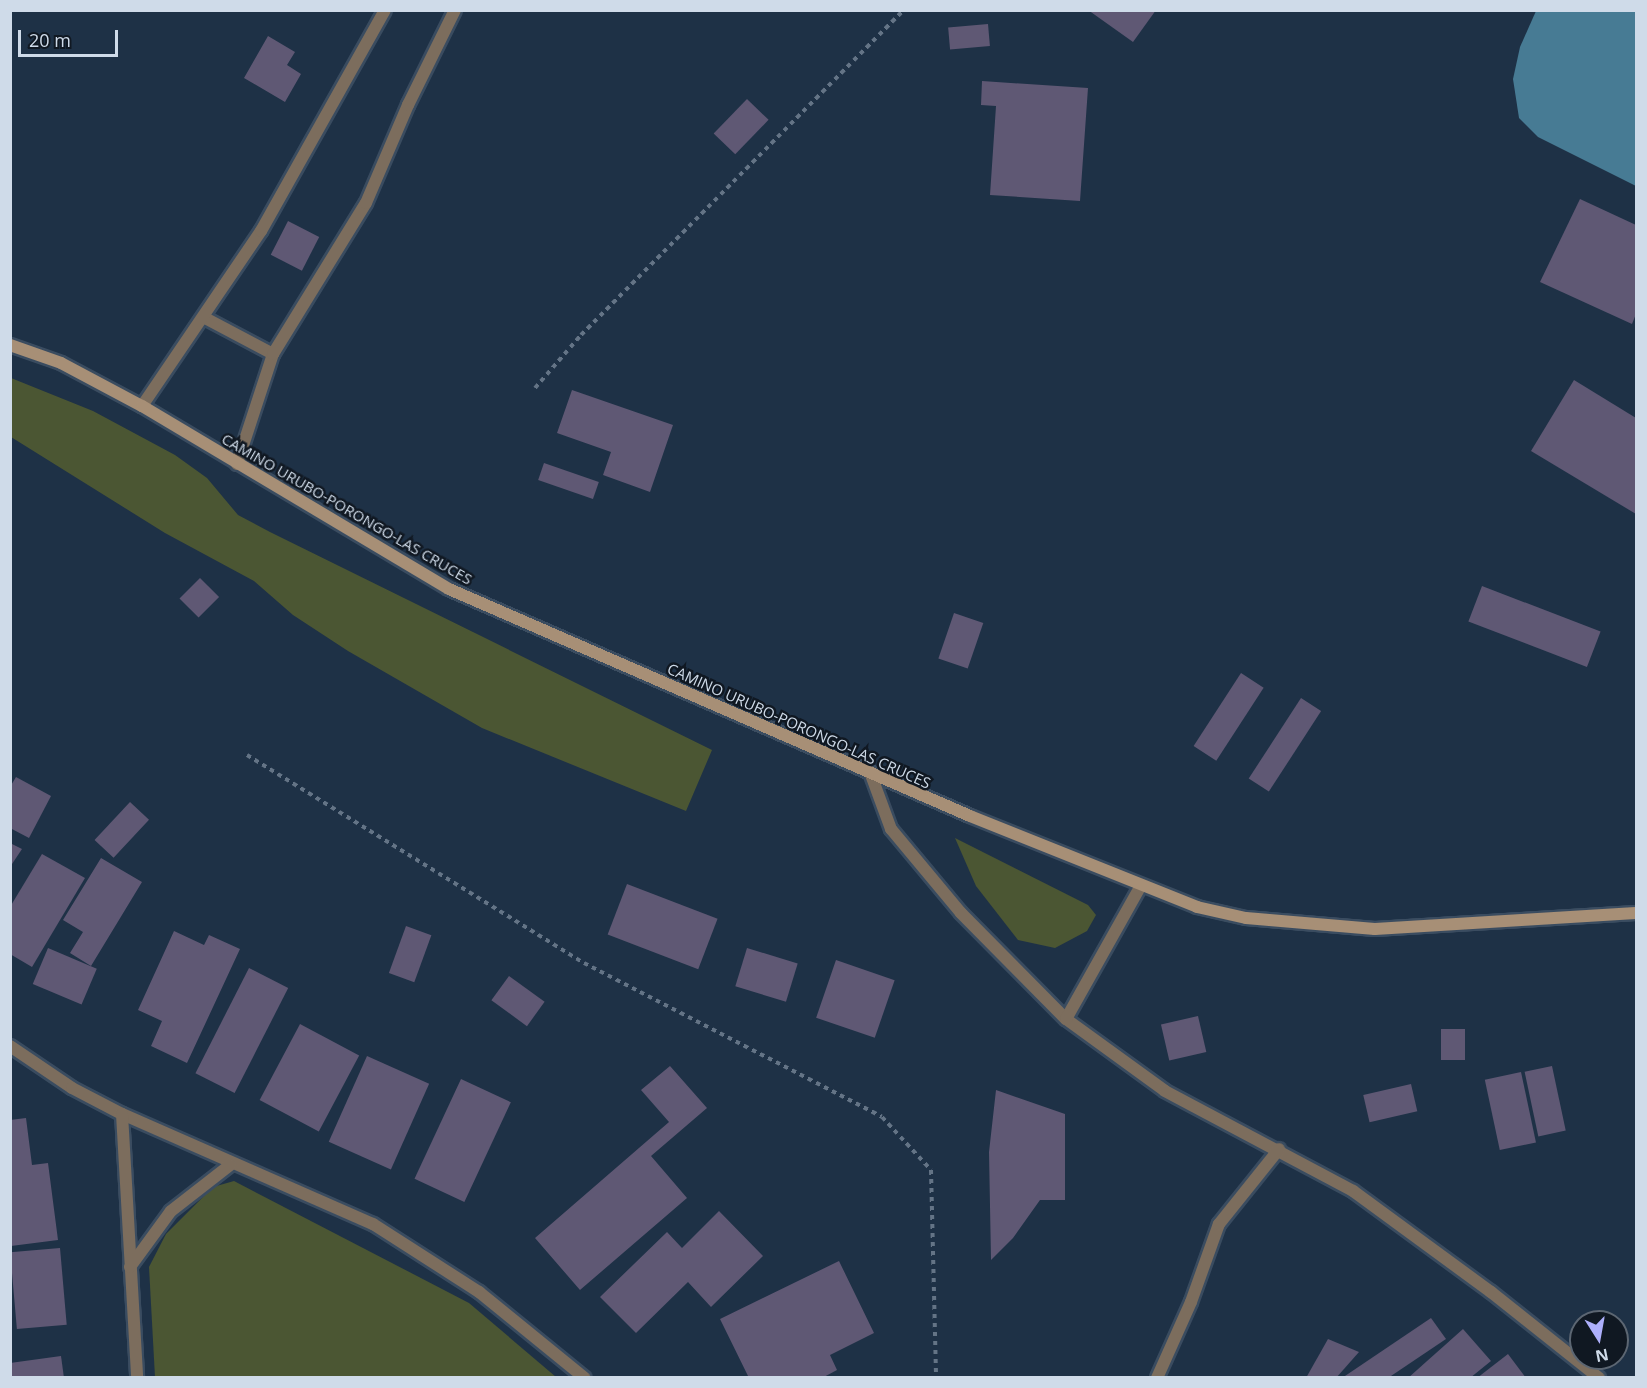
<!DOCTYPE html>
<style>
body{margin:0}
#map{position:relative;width:1647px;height:1388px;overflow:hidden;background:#1e3146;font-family:"Open Sans",sans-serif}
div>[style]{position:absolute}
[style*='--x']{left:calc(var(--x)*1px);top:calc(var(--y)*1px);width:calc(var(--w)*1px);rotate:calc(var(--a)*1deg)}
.green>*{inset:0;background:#4b5633}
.water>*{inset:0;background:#477b94}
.building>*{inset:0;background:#5f5874;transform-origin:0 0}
.path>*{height:4px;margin-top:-2px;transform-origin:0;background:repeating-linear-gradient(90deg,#647486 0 4.5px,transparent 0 9px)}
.roads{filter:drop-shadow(2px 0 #3a4c60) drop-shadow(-2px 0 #3a4c60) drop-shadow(0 2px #3a4c60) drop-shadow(0 -2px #3a4c60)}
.minor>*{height:12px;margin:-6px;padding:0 6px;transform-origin:6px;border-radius:6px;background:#7c6d5d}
.secondary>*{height:12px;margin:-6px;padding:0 6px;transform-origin:6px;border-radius:6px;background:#a78f76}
span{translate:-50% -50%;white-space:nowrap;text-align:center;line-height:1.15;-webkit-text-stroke:5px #101822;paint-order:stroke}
.street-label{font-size:15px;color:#cfdbe9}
.frame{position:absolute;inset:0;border:12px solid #cfdbe9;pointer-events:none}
.north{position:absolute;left:1569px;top:1310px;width:60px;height:60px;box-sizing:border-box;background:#101822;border:2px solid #5c6672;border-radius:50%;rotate:169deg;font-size:16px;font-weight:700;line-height:24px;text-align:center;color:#cfdbe9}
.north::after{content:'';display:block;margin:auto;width:21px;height:27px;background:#adaffb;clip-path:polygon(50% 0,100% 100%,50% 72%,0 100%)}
.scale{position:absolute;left:18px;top:30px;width:100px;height:27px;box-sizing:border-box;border:3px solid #cfdbe9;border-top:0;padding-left:8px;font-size:18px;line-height:21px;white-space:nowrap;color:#cfdbe9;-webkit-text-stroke:4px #101822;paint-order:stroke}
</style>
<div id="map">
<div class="green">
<i style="clip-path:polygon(11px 378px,93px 411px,175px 455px,207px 478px,238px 515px,270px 532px,712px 750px,686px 811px,482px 728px,348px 651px,293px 615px,254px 581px,165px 533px,11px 437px)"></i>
<i style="clip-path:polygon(955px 838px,1088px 905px,1096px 915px,1087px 931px,1055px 948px,1018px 940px,976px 886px)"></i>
<i style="clip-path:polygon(234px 1181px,469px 1303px,556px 1377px,155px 1377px,149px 1267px,166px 1234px,213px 1187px)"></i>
</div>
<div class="water">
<i style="clip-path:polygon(1536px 11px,1636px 11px,1636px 186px,1538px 137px,1519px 118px,1513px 79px,1520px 47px)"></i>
</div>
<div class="building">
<i style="clip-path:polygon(1088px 10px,1156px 10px,1133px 42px)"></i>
<i style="left:988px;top:24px;width:22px;height:40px;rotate:85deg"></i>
<i style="clip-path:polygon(268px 36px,295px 52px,287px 65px,301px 74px,285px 102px,244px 78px)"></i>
<i style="clip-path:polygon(982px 81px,1088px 88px,1080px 201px,990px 195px,996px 106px,981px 105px)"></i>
<i style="left:747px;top:99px;width:30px;height:48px;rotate:44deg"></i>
<i style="clip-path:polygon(1580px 199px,1636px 225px,1636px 314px,1632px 324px,1540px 282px)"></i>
<i style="left:288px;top:221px;width:35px;height:38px;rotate:27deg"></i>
<i style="clip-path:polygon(1574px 380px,1636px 418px,1636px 514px,1531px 451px)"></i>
<i style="clip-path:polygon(572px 390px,673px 425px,650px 492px,603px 475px,611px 452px,557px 433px)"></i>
<i style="left:544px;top:463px;width:58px;height:18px;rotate:19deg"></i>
<i style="left:200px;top:578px;width:27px;height:29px;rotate:45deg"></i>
<i style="left:1482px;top:586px;width:127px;height:38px;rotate:21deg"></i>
<i style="left:954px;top:613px;width:31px;height:48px;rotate:19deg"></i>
<i style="left:1241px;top:673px;width:27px;height:87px;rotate:33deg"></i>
<i style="left:1301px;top:698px;width:24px;height:96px;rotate:33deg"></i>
<i style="clip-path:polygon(16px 777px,51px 796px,29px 838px,10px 828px,10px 787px)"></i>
<i style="left:130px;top:802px;width:26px;height:52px;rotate:43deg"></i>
<i style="clip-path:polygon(10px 843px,22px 849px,10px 867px)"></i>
<i style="clip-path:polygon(42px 854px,85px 878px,32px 967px,10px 954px,10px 907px)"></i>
<i style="clip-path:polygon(101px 858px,142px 882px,91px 966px,70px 953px,83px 932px,63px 920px)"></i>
<i style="left:627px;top:884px;width:97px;height:54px;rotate:21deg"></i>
<i style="left:406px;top:926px;width:27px;height:50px;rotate:20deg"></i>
<i style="clip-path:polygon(174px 931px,204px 945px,209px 935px,240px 949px,187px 1063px,151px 1046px,162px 1021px,138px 1010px)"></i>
<i style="left:48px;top:948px;width:53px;height:39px;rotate:23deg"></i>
<i style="left:747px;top:948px;width:53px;height:40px;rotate:17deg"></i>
<i style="left:836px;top:960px;width:62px;height:61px;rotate:19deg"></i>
<i style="left:249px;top:968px;width:44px;height:118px;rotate:27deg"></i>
<i style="left:509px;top:976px;width:44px;height:30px;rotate:36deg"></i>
<i style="left:1198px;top:1016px;width:37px;height:38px;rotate:77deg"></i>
<i style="left:300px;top:1024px;width:67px;height:86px;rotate:28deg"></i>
<i style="left:1441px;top:1029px;width:24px;height:31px"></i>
<i style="left:367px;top:1056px;width:68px;height:94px;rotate:24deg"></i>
<i style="clip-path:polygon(670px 1066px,707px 1108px,651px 1156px,687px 1198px,580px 1290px,535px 1238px,669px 1122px,641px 1090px)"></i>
<i style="left:1552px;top:1066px;width:66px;height:28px;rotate:78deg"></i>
<i style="left:1521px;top:1072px;width:72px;height:37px;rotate:78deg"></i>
<i style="left:461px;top:1079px;width:55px;height:110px;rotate:25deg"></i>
<i style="left:1411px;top:1084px;width:28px;height:49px;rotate:77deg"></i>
<i style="clip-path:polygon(996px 1090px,1065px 1114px,1065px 1200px,1040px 1200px,1013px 1238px,991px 1260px,989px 1152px)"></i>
<i style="clip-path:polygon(26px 1118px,32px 1165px,48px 1163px,58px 1240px,11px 1246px,10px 1120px)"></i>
<i style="clip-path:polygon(719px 1211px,763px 1256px,711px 1307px,688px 1282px,636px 1333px,600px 1297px,667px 1232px,682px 1248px)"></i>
<i style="left:60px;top:1248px;width:77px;height:50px;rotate:85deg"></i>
<i style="clip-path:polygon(839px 1261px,874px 1333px,830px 1355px,837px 1370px,822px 1378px,749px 1378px,720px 1319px)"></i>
<i style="clip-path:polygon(1431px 1318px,1446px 1339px,1388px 1378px,1342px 1378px)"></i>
<i style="clip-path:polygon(1463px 1329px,1491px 1361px,1470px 1378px,1408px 1378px)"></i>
<i style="clip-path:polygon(1328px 1339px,1359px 1352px,1336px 1378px,1306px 1378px)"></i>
<i style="clip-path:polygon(1508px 1354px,1526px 1378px,1477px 1378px)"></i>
<i style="clip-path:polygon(61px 1356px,64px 1378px,10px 1378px,10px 1363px)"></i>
</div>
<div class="path">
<i style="--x:535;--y:388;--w:70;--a:-49"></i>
<i style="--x:581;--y:335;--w:458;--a:-45.2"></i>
<i style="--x:247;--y:755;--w:396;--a:31.7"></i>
<i style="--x:584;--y:963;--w:335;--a:27.3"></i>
<i style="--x:882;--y:1117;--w:72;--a:47.2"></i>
<i style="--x:931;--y:1170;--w:208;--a:88.6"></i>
</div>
<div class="roads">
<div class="minor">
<i style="--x:205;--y:318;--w:77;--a:27.9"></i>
<i style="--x:142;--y:406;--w:212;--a:-55.8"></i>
<i style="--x:261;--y:231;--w:253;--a:-60.7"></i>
<i style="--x:237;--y:464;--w:116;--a:-71.9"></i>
<i style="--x:273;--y:354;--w:177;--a:-58.4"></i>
<i style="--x:366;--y:203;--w:107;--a:-66.8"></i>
<i style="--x:408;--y:105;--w:106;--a:-63.7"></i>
<i style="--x:870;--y:772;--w:61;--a:69.8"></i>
<i style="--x:891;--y:829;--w:109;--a:50.2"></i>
<i style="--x:961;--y:913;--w:149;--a:45.3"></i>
<i style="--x:1066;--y:1019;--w:122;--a:36"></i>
<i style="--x:1165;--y:1091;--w:213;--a:28"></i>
<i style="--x:1353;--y:1191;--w:171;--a:36.2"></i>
<i style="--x:1491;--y:1292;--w:138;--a:38.5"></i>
<i style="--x:1066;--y:1019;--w:151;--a:-60.7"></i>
<i style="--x:10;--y:1046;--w:75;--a:34.1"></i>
<i style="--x:72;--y:1088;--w:56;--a:27.5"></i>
<i style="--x:122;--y:1114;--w:274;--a:23.7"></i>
<i style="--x:373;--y:1224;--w:126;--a:32.7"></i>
<i style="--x:479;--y:1292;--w:136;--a:39.1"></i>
<i style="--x:122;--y:1114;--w:264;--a:86.7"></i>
<i style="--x:130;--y:1267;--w:69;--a:-53.8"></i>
<i style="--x:171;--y:1211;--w:75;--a:-37.9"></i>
<i style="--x:1157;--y:1378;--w:83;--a:-65.9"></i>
<i style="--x:1191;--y:1302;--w:83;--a:-70.3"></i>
<i style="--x:1219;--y:1224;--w:96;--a:-51.3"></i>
</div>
<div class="secondary">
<i style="--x:10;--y:345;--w:54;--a:19.4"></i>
<i style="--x:61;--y:363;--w:92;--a:28"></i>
<i style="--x:142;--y:406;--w:357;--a:30.8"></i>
<i style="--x:449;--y:589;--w:568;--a:23.54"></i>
<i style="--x:970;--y:816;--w:245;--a:21.8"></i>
<i style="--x:1197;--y:907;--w:50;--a:12.7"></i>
<i style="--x:1246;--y:918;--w:129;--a:4.9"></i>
<i style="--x:1375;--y:929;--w:261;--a:-3.5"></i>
</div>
</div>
<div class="street-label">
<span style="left:347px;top:509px;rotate:30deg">CAMINO URUBO-PORONGO-LAS CRUCES</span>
<span style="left:799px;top:726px;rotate:24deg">CAMINO URUBO-PORONGO-LAS CRUCES</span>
</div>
<div class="frame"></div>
<div class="north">N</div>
<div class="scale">20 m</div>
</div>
